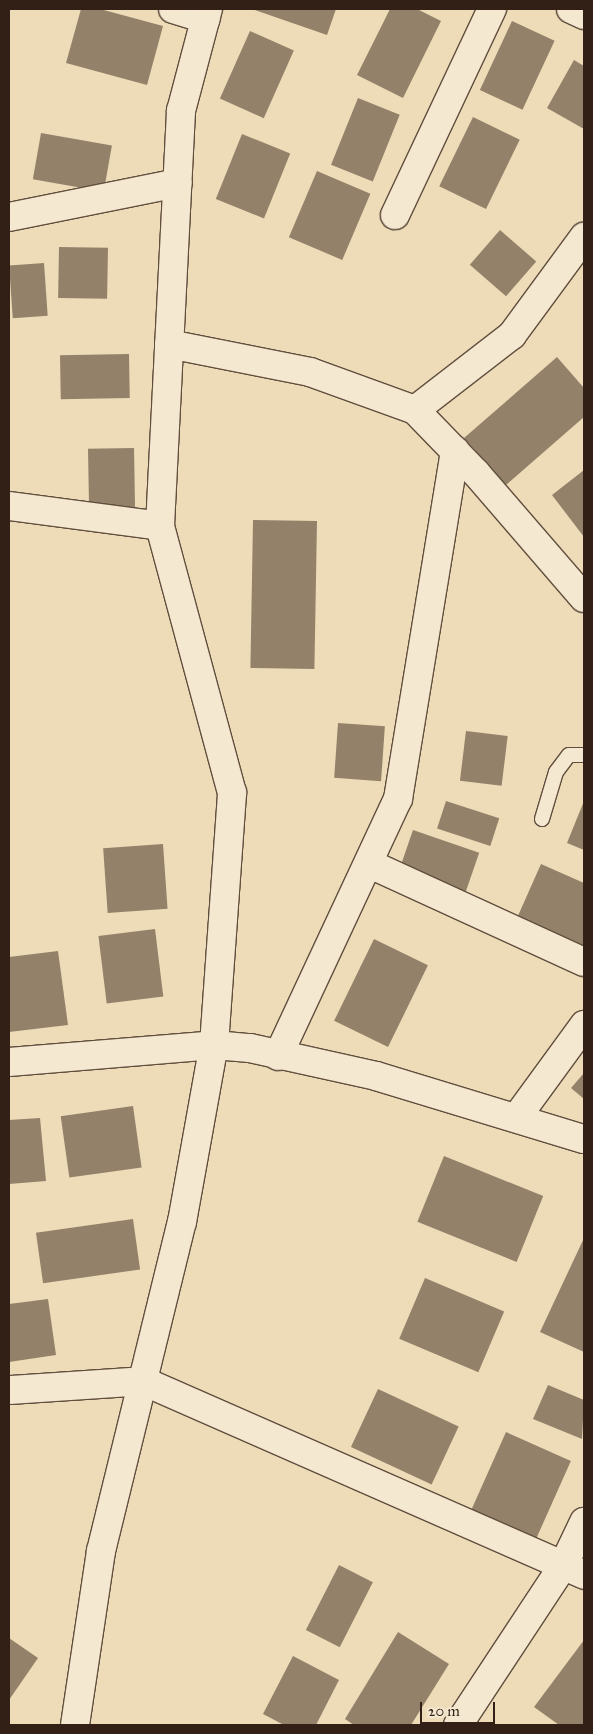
<!DOCTYPE html>
<style>
body{margin:0}
#map{position:relative;width:593px;height:1734px;overflow:hidden;background:#eedcb8;font-family:"IM FELL Great Primer",serif}
div>[style]{position:absolute}
[style*='--x']{left:calc(var(--x)*1px);top:calc(var(--y)*1px);width:calc(var(--w)*1px);rotate:calc(var(--a)*1deg)}
.building>*{inset:0;background:#94816a;transform-origin:0 0}
.roads{filter:drop-shadow(1px 0 #614e3e) drop-shadow(-1px 0 #614e3e) drop-shadow(0 1px #614e3e) drop-shadow(0 -1px #614e3e)}
.lane>*{height:14px;margin:-7px;padding:0 7px;transform-origin:7px;border-radius:7px;background:#f4e8d1}
.street>*{height:28px;margin:-14px;padding:0 14px;transform-origin:14px;border-radius:14px;background:#f4e8d1}
.secondary>*{height:28px;margin:-14px;padding:0 14px;transform-origin:14px;border-radius:14px;background:#f4e8d1}
span{translate:-50% -50%;white-space:nowrap;text-align:center;line-height:1.15;-webkit-text-stroke:5px #f4e8d1;paint-order:stroke}
.frame{position:absolute;inset:0;border:10px solid #321f15;pointer-events:none}
.scale{position:absolute;left:420px;top:1702px;width:75px;height:22px;box-sizing:border-box;border:2px solid #321f15;border-top:0;padding-left:6px;font-size:15px;line-height:18px;white-space:nowrap;color:#321f15;-webkit-text-stroke:4px #f4e8d1;paint-order:stroke}
</style>
<div id="map">
<div class="building">
<i style="clip-path:polygon(81px 9px,100px 9px,163px 26px,147px 85px,66px 63px)"></i>
<i style="clip-path:polygon(252px 9px,336px 9px,327px 35px)"></i>
<i style="clip-path:polygon(390px 9px,417px 9px,441px 21px,403px 98px,357px 75px)"></i>
<i style="left:512px;top:21px;width:47px;height:76px;rotate:25deg"></i>
<i style="left:250px;top:31px;width:48px;height:74px;rotate:24deg"></i>
<i style="clip-path:polygon(574px 60px,584px 66px,584px 129px,547px 108px)"></i>
<i style="left:358px;top:98px;width:45px;height:72px;rotate:22deg"></i>
<i style="left:473px;top:117px;width:52px;height:77px;rotate:26deg"></i>
<i style="left:41px;top:133px;width:72px;height:47px;rotate:10deg"></i>
<i style="left:242px;top:134px;width:52px;height:70px;rotate:22deg"></i>
<i style="left:317px;top:171px;width:58px;height:72px;rotate:23deg"></i>
<i style="left:500px;top:230px;width:48px;height:46px;rotate:41deg"></i>
<i style="left:59px;top:247px;width:49px;height:51px;rotate:1deg"></i>
<i style="left:44px;top:263px;width:53px;height:35px;rotate:86deg"></i>
<i style="left:129px;top:354px;width:44px;height:69px;rotate:89deg"></i>
<i style="clip-path:polygon(557px 357px,584px 388px,584px 417px,506px 485px,464px 438px)"></i>
<i style="left:134px;top:448px;width:59px;height:46px;rotate:89deg"></i>
<i style="clip-path:polygon(584px 470px,584px 537px,552px 495px)"></i>
<i style="left:253px;top:520px;width:64px;height:148px;rotate:1deg"></i>
<i style="left:338px;top:723px;width:47px;height:55px;rotate:4deg"></i>
<i style="left:466px;top:731px;width:42px;height:50px;rotate:7deg"></i>
<i style="left:446px;top:801px;width:56px;height:29px;rotate:18deg"></i>
<i style="clip-path:polygon(584px 801px,584px 850px,567px 843px)"></i>
<i style="left:413px;top:830px;width:70px;height:42px;rotate:19deg"></i>
<i style="left:163px;top:844px;width:65px;height:60px;rotate:86deg"></i>
<i style="clip-path:polygon(541px 864px,584px 883px,583px 947px,517px 918px)"></i>
<i style="left:155px;top:929px;width:68px;height:57px;rotate:83deg"></i>
<i style="left:374px;top:939px;width:60px;height:91px;rotate:26deg"></i>
<i style="clip-path:polygon(58px 951px,68px 1025px,9px 1032px,9px 957px)"></i>
<i style="clip-path:polygon(584px 1073px,584px 1099px,571px 1088px)"></i>
<i style="left:133px;top:1106px;width:62px;height:73px;rotate:82deg"></i>
<i style="clip-path:polygon(40px 1118px,46px 1181px,9px 1184px,9px 1120px)"></i>
<i style="left:444px;top:1156px;width:107px;height:71px;rotate:22deg"></i>
<i style="left:133px;top:1219px;width:51px;height:98px;rotate:82deg"></i>
<i style="clip-path:polygon(584px 1238px,584px 1352px,540px 1332px)"></i>
<i style="left:425px;top:1278px;width:86px;height:66px;rotate:23deg"></i>
<i style="clip-path:polygon(48px 1299px,56px 1355px,9px 1362px,9px 1304px)"></i>
<i style="clip-path:polygon(548px 1385px,584px 1400px,582px 1439px,533px 1419px)"></i>
<i style="left:378px;top:1389px;width:89px;height:64px;rotate:25deg"></i>
<i style="left:506px;top:1432px;width:71px;height:87px;rotate:24deg"></i>
<i style="left:339px;top:1565px;width:38px;height:73px;rotate:27deg"></i>
<i style="clip-path:polygon(398px 1632px,449px 1664px,411px 1725px,354px 1725px,345px 1719px)"></i>
<i style="clip-path:polygon(9px 1638px,38px 1658px,9px 1700px)"></i>
<i style="clip-path:polygon(584px 1640px,584px 1722px,582px 1725px,559px 1725px,534px 1707px)"></i>
<i style="clip-path:polygon(293px 1656px,339px 1680px,316px 1725px,284px 1725px,263px 1714px)"></i>
</div>
<div class="roads">
<div class="lane">
<i style="--x:542;--y:819;--w:49;--a:-73.4"></i>
<i style="--x:556;--y:772;--w:21;--a:-53"></i>
<i style="--x:569;--y:755;--w:15;--a:0"></i>
</div>
<div class="street">
<i style="--x:173;--y:9;--w:34;--a:17"></i>
<i style="--x:571;--y:9;--w:14;--a:25"></i>
<i style="--x:395;--y:215;--w:228;--a:-64.8"></i>
<i style="--x:9;--y:217;--w:172;--a:-11.4"></i>
<i style="--x:169;--y:344;--w:144;--a:11.2"></i>
<i style="--x:310;--y:372;--w:112;--a:19.9"></i>
<i style="--x:415;--y:410;--w:88;--a:45.9"></i>
<i style="--x:476;--y:473;--w:165;--a:49.2"></i>
<i style="--x:415;--y:410;--w:123;--a:-37.7"></i>
<i style="--x:512;--y:335;--w:122;--a:-53.7"></i>
<i style="--x:370;--y:864;--w:235;--a:24.6"></i>
<i style="--x:278;--y:1056;--w:284;--a:-65"></i>
<i style="--x:398;--y:799;--w:353;--a:-80.7"></i>
<i style="--x:9;--y:1062;--w:206;--a:-4.7"></i>
<i style="--x:214;--y:1045;--w:36;--a:5"></i>
<i style="--x:250;--y:1048;--w:129;--a:12.5"></i>
<i style="--x:376;--y:1076;--w:217;--a:16.9"></i>
<i style="--x:517;--y:1117;--w:114;--a:-53.9"></i>
<i style="--x:9;--y:1390;--w:134;--a:-3.8"></i>
<i style="--x:143;--y:1381;--w:482;--a:23.7"></i>
<i style="--x:458;--y:1725;--w:191;--a:-56.6"></i>
<i style="--x:563;--y:1566;--w:49;--a:-64.5"></i>
</div>
<div class="secondary">
<i style="--x:9;--y:506;--w:152;--a:7.5"></i>
<i style="--x:75;--y:1725;--w:176;--a:-81.5"></i>
<i style="--x:101;--y:1551;--w:339;--a:-76.2"></i>
<i style="--x:182;--y:1222;--w:180;--a:-79.8"></i>
<i style="--x:214;--y:1045;--w:253;--a:-85.9"></i>
<i style="--x:232;--y:793;--w:277;--a:-105.1"></i>
<i style="--x:160;--y:526;--w:416;--a:-87.1"></i>
<i style="--x:181;--y:111;--w:106;--a:-75.2"></i>
</div>
</div>
<div class="frame"></div>
<div class="scale">20 m</div>
</div>
